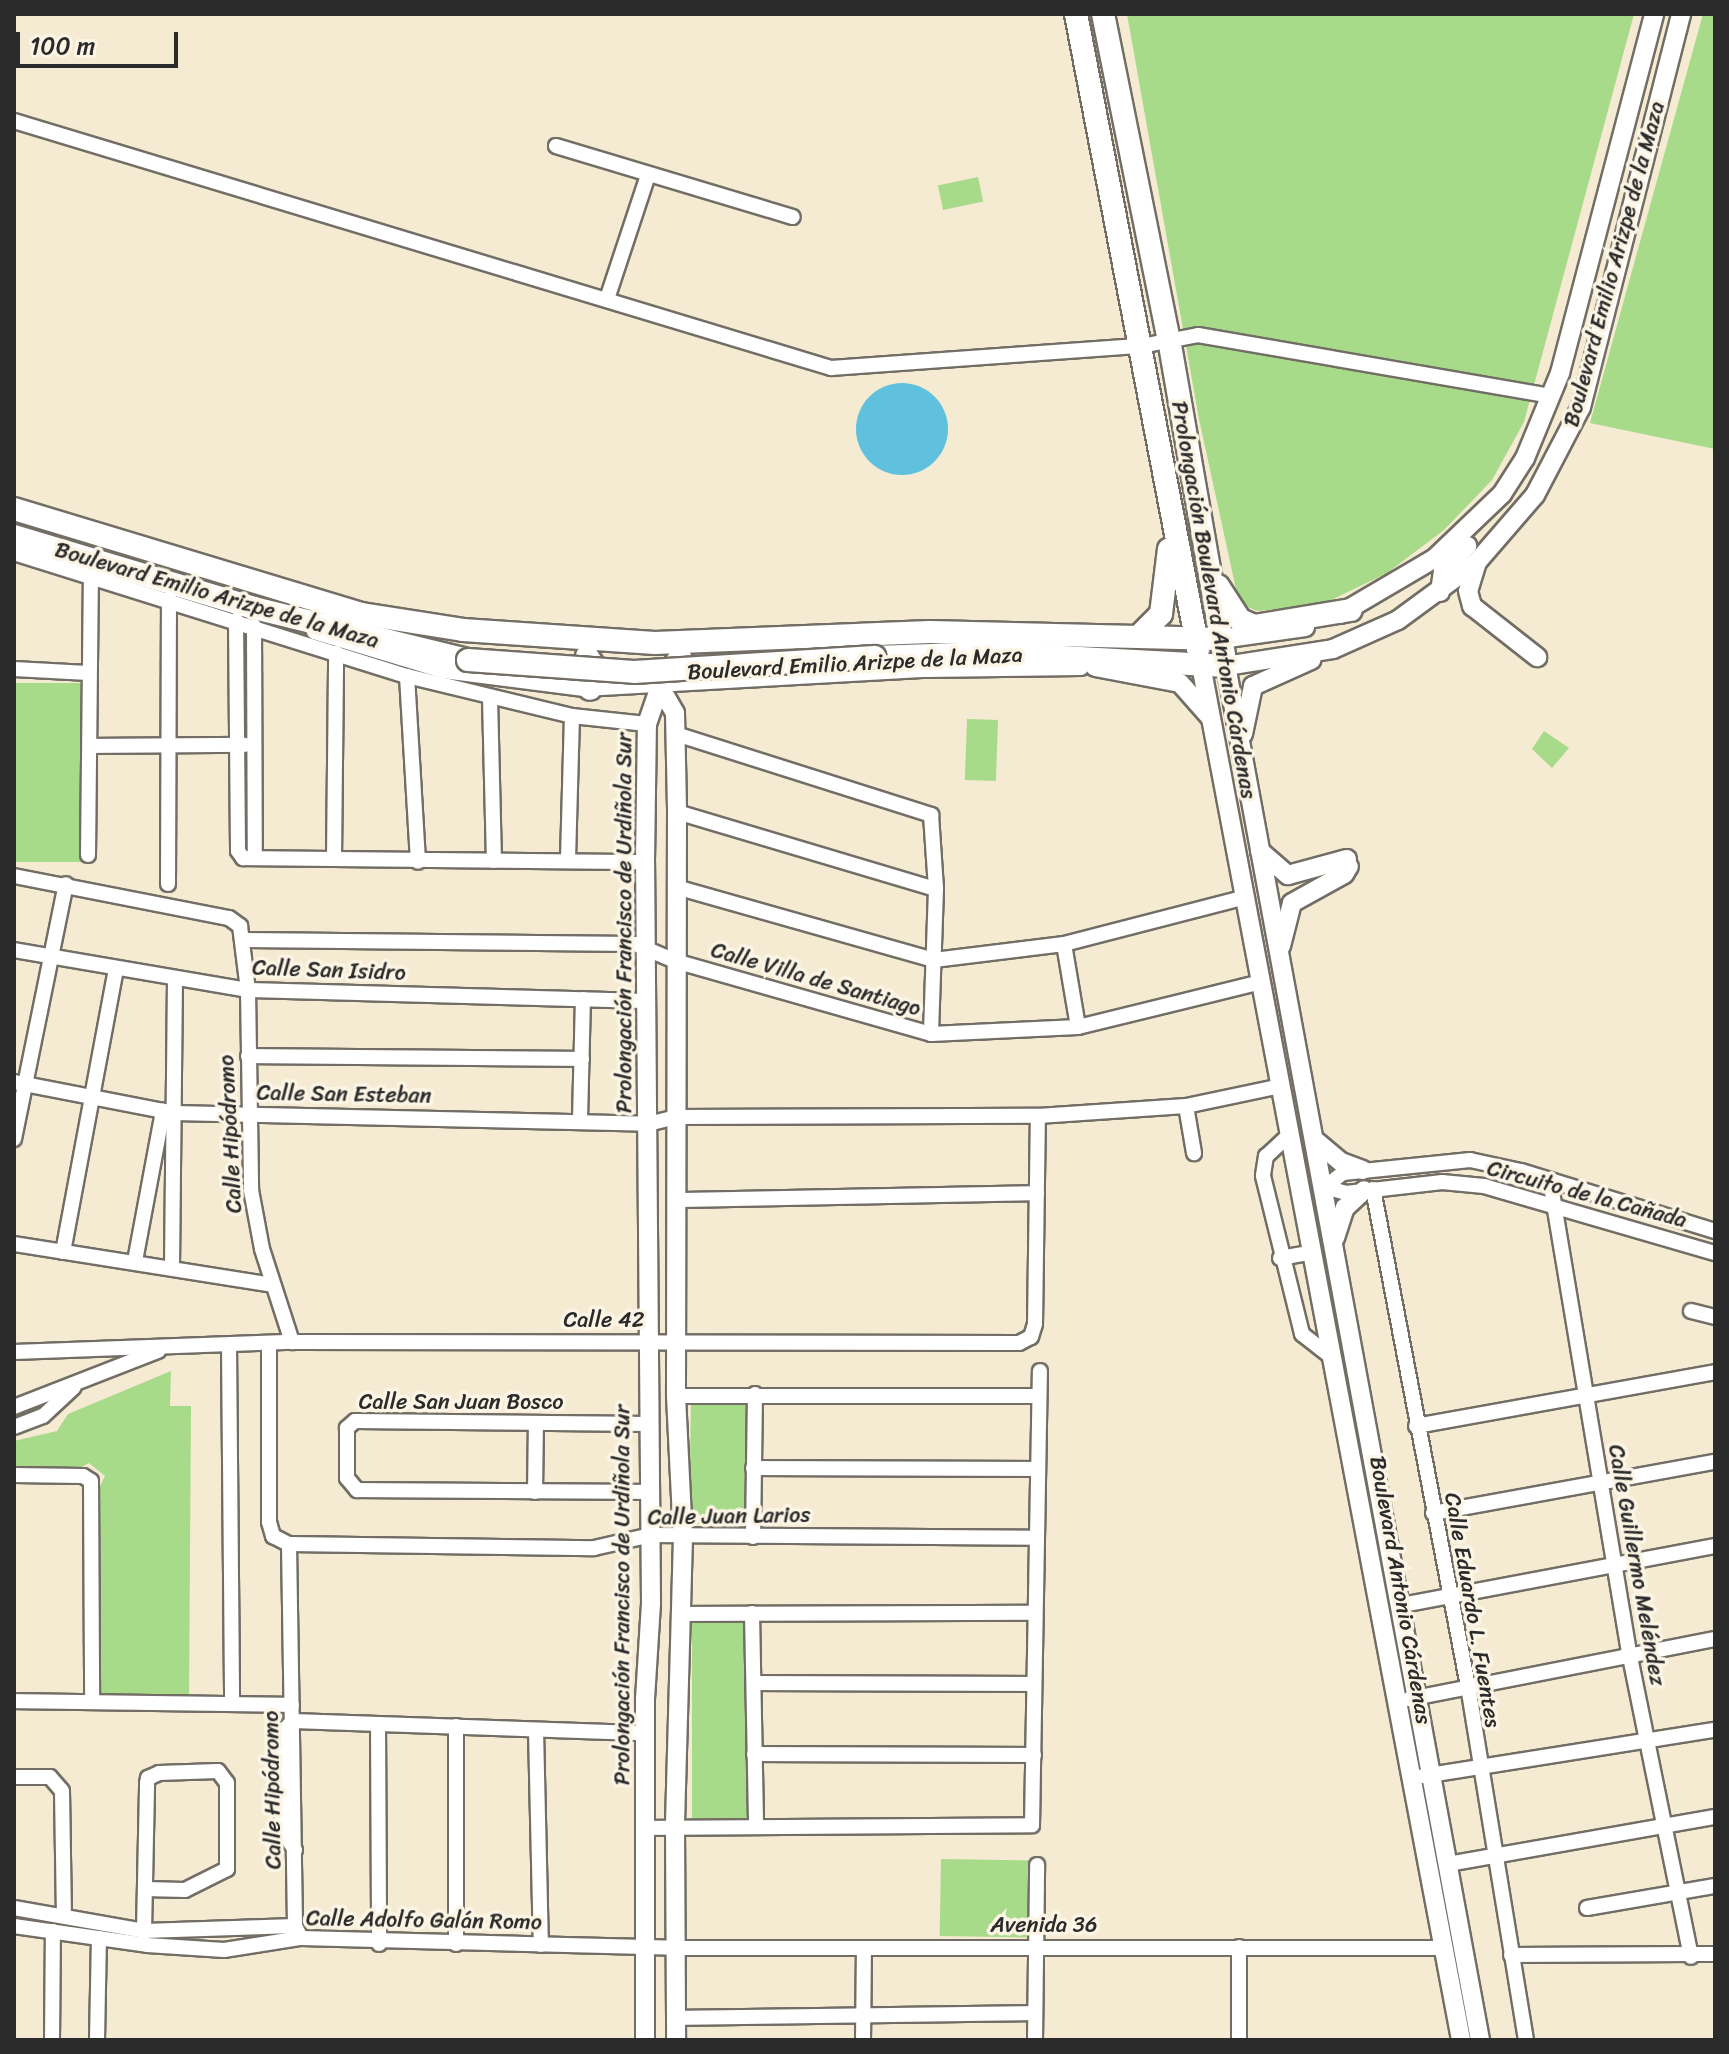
<!DOCTYPE html>
<meta charset="utf-8">
<style>
body{margin:0}
#map{position:relative;width:1729px;height:2054px;overflow:hidden;background:#f5ead2;font-family:Sriracha,sans-serif}
div>[style]{position:absolute}
[style*='--x']{left:calc(var(--x)*1px);top:calc(var(--y)*1px);width:calc(var(--w)*1px);rotate:calc(var(--a)*1deg)}
.green>*{inset:0;background:#a7da89;transform-origin:0 0}
.water>*{inset:0;background:#5fc1dd}
.round{border-radius:50%}
.roads{filter:drop-shadow(2px 0 #726e65) drop-shadow(-2px 0 #726e65) drop-shadow(0 2px #726e65) drop-shadow(0 -2px #726e65)}
.minor>*{height:14px;margin:-7px;padding:0 7px;transform-origin:7px;border-radius:7px;background:#fff}
.major>*{height:18px;margin:-9px;padding:0 9px;transform-origin:9px;border-radius:9px;background:#fff}
.highway>*{height:22px;margin:-11px;padding:0 11px;transform-origin:11px;border-radius:11px;background:#fff}
.bridges{filter:drop-shadow(2px 0 #726e65) drop-shadow(-2px 0 #726e65) drop-shadow(0 2px #726e65) drop-shadow(0 -2px #726e65)}
.highway-bridge>*{height:22px;margin:-11px;padding:0 11px;transform-origin:11px;border-radius:11px;background:#fff}
span{translate:-50% -50%;white-space:nowrap;text-align:center;line-height:1.15;-webkit-text-stroke:7px #fcf5e5;paint-order:stroke}
.street-label{font-size:22px;color:#2b2b2b}
.frame{position:absolute;inset:0;border:16px solid #2b2b2b;pointer-events:none}
.scale{position:absolute;left:16px;top:32px;width:162px;height:36px;box-sizing:border-box;border:4px solid #2b2b2b;border-top:0;padding-left:10px;font-size:24px;line-height:28px;white-space:nowrap;color:#2b2b2b;-webkit-text-stroke:6px #fcf5e5;paint-order:stroke}
</style>
<div id="map">
<div class="green">
<i style="clip-path:polygon(1127px 14px,1634px 14px,1524px 422px,1492px 480px,1444px 530px,1387px 573px,1323px 604px,1257px 611px,1239px 603px,1199px 419px)"></i>
<i style="clip-path:polygon(1703px 14px,1715px 14px,1715px 449px,1590px 423px)"></i>
<i style="left:978px;top:177px;width:25px;height:41px;rotate:78deg"></i>
<i style="left:14px;top:683px;width:70px;height:179px"></i>
<i style="left:967px;top:719px;width:31px;height:61px;rotate:2deg"></i>
<i style="clip-path:polygon(1544px 731px,1569px 748px,1552px 768px,1532px 749px)"></i>
<i style="clip-path:polygon(171px 1371px,170px 1406px,191px 1406px,189px 1700px,101px 1696px,99px 1488px,105px 1476px,89px 1463px,80px 1468px,14px 1468px,14px 1441px,57px 1431px,68px 1414px)"></i>
<i style="left:691px;top:1404px;width:60px;height:120px;rotate:1deg"></i>
<i style="left:692px;top:1619px;width:58px;height:200px"></i>
<i style="left:941px;top:1859px;width:90px;height:77px;rotate:1deg"></i>
</div>
<div class="water">
<i class="round" style="left:856px;top:383px;width:92px;height:92px"></i>
</div>
<div class="roads">
<div class="minor">
<i style="--x:14;--y:121;--w:854;--a:16.82"></i>
<i style="--x:831;--y:368;--w:311;--a:-4.1"></i>
<i style="--x:1141;--y:346;--w:58;--a:-10.9"></i>
<i style="--x:1198;--y:335;--w:359;--a:9.8"></i>
<i style="--x:556;--y:146;--w:247;--a:16.7"></i>
<i style="--x:607;--y:299;--w:131;--a:-71.7"></i>
<i style="--x:14;--y:553;--w:412;--a:17.4"></i>
<i style="--x:407;--y:676;--w:170;--a:13.6"></i>
<i style="--x:572;--y:716;--w:75;--a:6.1"></i>
<i style="--x:236;--y:620;--w:231;--a:89.5"></i>
<i style="--x:238;--y:851;--w:9;--a:54"></i>
<i style="--x:243;--y:858;--w:402;--a:0.6"></i>
<i style="--x:254;--y:626;--w:232;--a:89.8"></i>
<i style="--x:314;--y:632;--w:135;--a:16.8"></i>
<i style="--x:443;--y:671;--w:142;--a:7.3"></i>
<i style="--x:584;--y:689;--w:343;--a:-3.2"></i>
<i style="--x:926;--y:670;--w:155;--a:-0.7"></i>
<i style="--x:14;--y:669;--w:74;--a:3.1"></i>
<i style="--x:407;--y:676;--w:186;--a:86.6"></i>
<i style="--x:490;--y:698;--w:163;--a:88.6"></i>
<i style="--x:676;--y:734;--w:268;--a:17.6"></i>
<i style="--x:931;--y:815;--w:74;--a:86.1"></i>
<i style="--x:936;--y:889;--w:145;--a:92"></i>
<i style="--x:90;--y:746;--w:155;--a:-0.4"></i>
<i style="--x:677;--y:812;--w:270;--a:16.6"></i>
<i style="--x:88;--y:855;--w:279;--a:-89.4"></i>
<i style="--x:334;--y:859;--w:206;--a:-89.4"></i>
<i style="--x:568;--y:859;--w:143;--a:-88.4"></i>
<i style="--x:14;--y:876;--w:219;--a:11.1"></i>
<i style="--x:229;--y:918;--w:14;--a:36"></i>
<i style="--x:240;--y:926;--w:64;--a:82.9"></i>
<i style="--x:248;--y:990;--w:200;--a:89.1"></i>
<i style="--x:251;--y:1190;--w:60;--a:79.4"></i>
<i style="--x:262;--y:1249;--w:98;--a:72.1"></i>
<i style="--x:168;--y:884;--w:285;--a:-89.8"></i>
<i style="--x:676;--y:887;--w:268;--a:15.8"></i>
<i style="--x:934;--y:960;--w:131;--a:-7"></i>
<i style="--x:1064;--y:944;--w:184;--a:-14.5"></i>
<i style="--x:245;--y:940;--w:390;--a:0.6"></i>
<i style="--x:635;--y:944;--w:43;--a:23"></i>
<i style="--x:675;--y:961;--w:266;--a:15.9"></i>
<i style="--x:931;--y:1034;--w:147;--a:-2.7"></i>
<i style="--x:1078;--y:1027;--w:188;--a:-13.8"></i>
<i style="--x:1064;--y:944;--w:84;--a:80.4"></i>
<i style="--x:14;--y:950;--w:237;--a:9.7"></i>
<i style="--x:248;--y:990;--w:399;--a:1.6"></i>
<i style="--x:248;--y:1056;--w:334;--a:0.5"></i>
<i style="--x:14;--y:1082;--w:163;--a:11"></i>
<i style="--x:174;--y:1113;--w:474;--a:1.3"></i>
<i style="--x:648;--y:1124;--w:29;--a:-14"></i>
<i style="--x:676;--y:1117;--w:362;--a:-0.2"></i>
<i style="--x:1038;--y:1116;--w:148;--a:-3.9"></i>
<i style="--x:1186;--y:1106;--w:97;--a:-11.9"></i>
<i style="--x:1186;--y:1106;--w:48;--a:80.3"></i>
<i style="--x:580;--y:1120;--w:121;--a:-88.6"></i>
<i style="--x:1290;--y:1134;--w:33;--a:137"></i>
<i style="--x:1266;--y:1156;--w:20;--a:99"></i>
<i style="--x:1263;--y:1176;--w:163;--a:76.1"></i>
<i style="--x:1302;--y:1334;--w:41;--a:38"></i>
<i style="--x:14;--y:1139;--w:260;--a:-78.5"></i>
<i style="--x:1550;--y:1180;--w:484;--a:80.5"></i>
<i style="--x:1630;--y:1657;--w:306;--a:78.5"></i>
<i style="--x:1325;--y:1187;--w:23;--a:-38"></i>
<i style="--x:1343;--y:1173;--w:128;--a:-5.8"></i>
<i style="--x:1470;--y:1160;--w:52;--a:12.2"></i>
<i style="--x:1521;--y:1171;--w:203;--a:17.2"></i>
<i style="--x:1325;--y:1187;--w:22;--a:16"></i>
<i style="--x:1346;--y:1193;--w:97;--a:-6.5"></i>
<i style="--x:1442;--y:1182;--w:42;--a:5.4"></i>
<i style="--x:1484;--y:1186;--w:241;--a:16.2"></i>
<i style="--x:1373;--y:1189;--w:506;--a:79.18"></i>
<i style="--x:1468;--y:1686;--w:359;--a:80.7"></i>
<i style="--x:676;--y:1200;--w:361;--a:-1.1"></i>
<i style="--x:14;--y:1244;--w:261;--a:9"></i>
<i style="--x:63;--y:1252;--w:287;--a:-79.4"></i>
<i style="--x:1280;--y:1258;--w:34;--a:-10"></i>
<i style="--x:135;--y:1261;--w:153;--a:-79.4"></i>
<i style="--x:172;--y:1266;--w:285;--a:-89.4"></i>
<i style="--x:1691;--y:1311;--w:25;--a:14"></i>
<i style="--x:269;--y:1343;--w:179;--a:90"></i>
<i style="--x:269;--y:1522;--w:15;--a:74"></i>
<i style="--x:273;--y:1536;--w:18;--a:27"></i>
<i style="--x:289;--y:1544;--w:305;--a:0.8"></i>
<i style="--x:594;--y:1548;--w:58;--a:-12.8"></i>
<i style="--x:651;--y:1535;--w:385;--a:0.4"></i>
<i style="--x:229;--y:1345;--w:358;--a:89.5"></i>
<i style="--x:14;--y:1352;--w:278;--a:-2.1"></i>
<i style="--x:292;--y:1342;--w:727;--a:0.08"></i>
<i style="--x:1019;--y:1343;--w:13;--a:-27"></i>
<i style="--x:1031;--y:1337;--w:14;--a:-73"></i>
<i style="--x:1035;--y:1324;--w:208;--a:-89.2"></i>
<i style="--x:676;--y:1396;--w:361;--a:0"></i>
<i style="--x:14;--y:1407;--w:155;--a:-21.3"></i>
<i style="--x:649;--y:1424;--w:294;--a:-179.4"></i>
<i style="--x:355;--y:1421;--w:11;--a:139"></i>
<i style="--x:347;--y:1428;--w:50;--a:90"></i>
<i style="--x:347;--y:1478;--w:16;--a:50"></i>
<i style="--x:357;--y:1490;--w:292;--a:0.4"></i>
<i style="--x:1416;--y:1426;--w:304;--a:-10.2"></i>
<i style="--x:14;--y:1427;--w:31;--a:-21"></i>
<i style="--x:43;--y:1416;--w:42;--a:-43.1"></i>
<i style="--x:753;--y:1468;--w:282;--a:0.2"></i>
<i style="--x:14;--y:1475;--w:69;--a:0.8"></i>
<i style="--x:83;--y:1476;--w:9;--a:32"></i>
<i style="--x:91;--y:1481;--w:218;--a:89.7"></i>
<i style="--x:535;--y:1492;--w:69;--a:-89.2"></i>
<i style="--x:1433;--y:1513;--w:287;--a:-10.3"></i>
<i style="--x:753;--y:1537;--w:143;--a:-89.2"></i>
<i style="--x:289;--y:1544;--w:382;--a:89.1"></i>
<i style="--x:295;--y:1926;--w:13;--a:63"></i>
<i style="--x:1402;--y:1605;--w:319;--a:-10.7"></i>
<i style="--x:752;--y:1613;--w:212;--a:88.9"></i>
<i style="--x:679;--y:1614;--w:356;--a:-0.2"></i>
<i style="--x:754;--y:1683;--w:280;--a:0.2"></i>
<i style="--x:1409;--y:1699;--w:312;--a:-11.1"></i>
<i style="--x:14;--y:1701;--w:278;--a:0.8"></i>
<i style="--x:293;--y:1721;--w:352;--a:2"></i>
<i style="--x:293;--y:1721;--w:16;--a:135"></i>
<i style="--x:282;--y:1732;--w:18;--a:96"></i>
<i style="--x:280;--y:1750;--w:80;--a:88.6"></i>
<i style="--x:282;--y:1830;--w:24;--a:57"></i>
<i style="--x:378;--y:1724;--w:220;--a:89.7"></i>
<i style="--x:536;--y:1730;--w:215;--a:88.7"></i>
<i style="--x:754;--y:1754;--w:280;--a:0.2"></i>
<i style="--x:1423;--y:1776;--w:296;--a:-9"></i>
<i style="--x:14;--y:1777;--w:36;--a:0"></i>
<i style="--x:50;--y:1777;--w:18;--a:49"></i>
<i style="--x:62;--y:1791;--w:124;--a:89.1"></i>
<i style="--x:645;--y:1828;--w:387;--a:-0.4"></i>
<i style="--x:1032;--y:1825;--w:454;--a:-89"></i>
<i style="--x:1448;--y:1864;--w:271;--a:-10"></i>
<i style="--x:14;--y:1908;--w:132;--a:10"></i>
<i style="--x:144;--y:1931;--w:151;--a:-1.9"></i>
<i style="--x:1587;--y:1908;--w:130;--a:-9.8"></i>
<i style="--x:14;--y:1926;--w:134;--a:8.1"></i>
<i style="--x:147;--y:1945;--w:77;--a:3.7"></i>
<i style="--x:224;--y:1950;--w:78;--a:-8.9"></i>
<i style="--x:301;--y:1938;--w:375;--a:1.5"></i>
<i style="--x:676;--y:1948;--w:768;--a:0"></i>
<i style="--x:144;--y:1931;--w:148;--a:-88.8"></i>
<i style="--x:147;--y:1783;--w:5;--a:-79"></i>
<i style="--x:148;--y:1778;--w:12;--a:-24"></i>
<i style="--x:159;--y:1773;--w:59;--a:-1.9"></i>
<i style="--x:218;--y:1771;--w:15;--a:53"></i>
<i style="--x:227;--y:1783;--w:86;--a:90"></i>
<i style="--x:227;--y:1869;--w:47;--a:153.4"></i>
<i style="--x:185;--y:1890;--w:40;--a:-178.6"></i>
<i style="--x:456;--y:1944;--w:218;--a:-90"></i>
<i style="--x:1511;--y:1955;--w:204;--a:-0.3"></i>
<i style="--x:676;--y:2018;--w:358;--a:-0.8"></i>
<i style="--x:52;--y:2040;--w:109;--a:-89.5"></i>
<i style="--x:97;--y:2040;--w:102;--a:-88.9"></i>
<i style="--x:863;--y:2040;--w:92;--a:-89.4"></i>
<i style="--x:1035;--y:2040;--w:175;--a:-89.3"></i>
<i style="--x:1239;--y:2040;--w:93;--a:-90"></i>
</div>
<div class="major">
<i style="--x:1477;--y:562;--w:30;--a:107"></i>
<i style="--x:1468;--y:591;--w:16;--a:75"></i>
<i style="--x:1472;--y:606;--w:83;--a:38.1"></i>
<i style="--x:1440;--y:592;--w:21;--a:-82"></i>
<i style="--x:1443;--y:571;--w:35;--a:-46"></i>
<i style="--x:1340;--y:614;--w:110;--a:-30.5"></i>
<i style="--x:1435;--y:558;--w:93;--a:-43.7"></i>
<i style="--x:1502;--y:494;--w:43;--a:-57.4"></i>
<i style="--x:1525;--y:458;--w:92;--a:-67.6"></i>
<i style="--x:1560;--y:373;--w:371;--a:-75.3"></i>
<i style="--x:1221;--y:639;--w:85;--a:-8.1"></i>
<i style="--x:1201;--y:665;--w:1399;--a:79.29"></i>
<i style="--x:1095;--y:667;--w:86;--a:10.7"></i>
<i style="--x:1180;--y:683;--w:45;--a:48.6"></i>
<i style="--x:1243;--y:734;--w:49;--a:-78.2"></i>
<i style="--x:1253;--y:686;--w:64;--a:-24.1"></i>
<i style="--x:1260;--y:851;--w:37;--a:41"></i>
<i style="--x:1288;--y:875;--w:61;--a:-15.2"></i>
<i style="--x:1281;--y:946;--w:44;--a:-75.7"></i>
<i style="--x:1292;--y:903;--w:60;--a:-29.1"></i>
<i style="--x:1344;--y:874;--w:9;--a:-58"></i>
<i style="--x:1317;--y:1142;--w:31;--a:40"></i>
<i style="--x:1341;--y:1162;--w:23;--a:20"></i>
<i style="--x:1335;--y:1238;--w:32;--a:-72"></i>
<i style="--x:1345;--y:1208;--w:26;--a:-43"></i>
<i style="--x:645;--y:2040;--w:341;--a:-90"></i>
<i style="--x:645;--y:1699;--w:96;--a:-86.4"></i>
<i style="--x:651;--y:1603;--w:741;--a:-90.46"></i>
<i style="--x:645;--y:862;--w:138;--a:-89.2"></i>
<i style="--x:647;--y:724;--w:39;--a:-71"></i>
<i style="--x:660;--y:687;--w:30;--a:60"></i>
<i style="--x:675;--y:713;--w:99;--a:88.8"></i>
<i style="--x:677;--y:812;--w:584;--a:90.1"></i>
<i style="--x:676;--y:1396;--w:141;--a:87.2"></i>
<i style="--x:683;--y:1537;--w:290;--a:91.6"></i>
<i style="--x:675;--y:1827;--w:213;--a:89.7"></i>
<i style="--x:1480;--y:2040;--w:1397;--a:-100.47"></i>
<i style="--x:1226;--y:666;--w:108;--a:-9"></i>
<i style="--x:1333;--y:649;--w:71;--a:-24"></i>
<i style="--x:1398;--y:620;--w:98;--a:-36.3"></i>
<i style="--x:1477;--y:562;--w:89;--a:-49.1"></i>
<i style="--x:1535;--y:495;--w:99;--a:-62.4"></i>
<i style="--x:1581;--y:407;--w:406;--a:-75.7"></i>
</div>
<div class="highway">
<i style="--x:1076;--y:14;--w:647;--a:79.12"></i>
<i style="--x:14;--y:509;--w:363;--a:16.8"></i>
<i style="--x:362;--y:614;--w:102;--a:9"></i>
<i style="--x:463;--y:630;--w:192;--a:3.9"></i>
<i style="--x:655;--y:643;--w:275;--a:-2.3"></i>
<i style="--x:930;--y:632;--w:291;--a:1.4"></i>
<i style="--x:14;--y:536;--w:251;--a:16.7"></i>
<i style="--x:254;--y:608;--w:220;--a:13.7"></i>
<i style="--x:1218;--y:586;--w:40;--a:57.1"></i>
<i style="--x:1240;--y:620;--w:15;--a:23"></i>
<i style="--x:1254;--y:626;--w:98;--a:-9.4"></i>
<i style="--x:1139;--y:636;--w:31;--a:-45"></i>
<i style="--x:1161;--y:614;--w:65;--a:-83"></i>
<i style="--x:587;--y:656;--w:23;--a:56"></i>
<i style="--x:600;--y:675;--w:17;--a:126"></i>
<i style="--x:875;--y:657;--w:114;--a:-2"></i>
<i style="--x:989;--y:653;--w:237;--a:3.1"></i>
<i style="--x:1226;--y:666;--w:330;--a:-99.9"></i>
<i style="--x:1169;--y:341;--w:334;--a:-101.4"></i>
<i style="--x:660;--y:687;--w:36;--a:-56"></i>
</div>
</div>
<div class="bridges">
<div class="highway-bridge">
<i style="--x:468;--y:660;--w:166;--a:4.1"></i>
<i style="--x:634;--y:672;--w:241;--a:-3.6"></i>
</div>
</div>
<div class="street-label">
<span style="left:1614px;top:264px;rotate:-75deg">Boulevard Emilio Arizpe de la Maza</span>
<span style="left:217px;top:595px;rotate:16deg">Boulevard Emilio Arizpe de la Maza</span>
<span style="left:1214px;top:600px;rotate:80deg">Prolongación Boulevard Antonio Cárdenas</span>
<span style="left:855px;top:663px;rotate:-3deg">Boulevard Emilio Arizpe de la Maza</span>
<span style="left:624px;top:923px;rotate:-90deg">Prolongación Francisco de Urdiñola Sur</span>
<span style="left:329px;top:970px;rotate:2deg">Calle San Isidro</span>
<span style="left:816px;top:979px;rotate:16deg">Calle Villa de Santiago</span>
<span style="left:344px;top:1094px;rotate:1deg">Calle San Esteban</span>
<span style="left:230px;top:1134px;rotate:-93deg">Calle Hipódromo</span>
<span style="left:1587px;top:1194px;rotate:15deg">Circuito de la Cañada</span>
<span style="left:604px;top:1320px">Calle 42</span>
<span style="left:461px;top:1402px">Calle San Juan Bosco</span>
<span style="left:729px;top:1516px;rotate:-1deg">Calle Juan Larios</span>
<span style="left:1637px;top:1565px;rotate:80deg">Calle Guillermo Meléndez</span>
<span style="left:1401px;top:1590px;rotate:80deg">Boulevard Antonio Cárdenas</span>
<span style="left:622px;top:1595px;rotate:-90deg">Prolongación Francisco de Urdiñola Sur</span>
<span style="left:1473px;top:1610px;rotate:80deg">Calle Eduardo L. Fuentes</span>
<span style="left:272px;top:1790px;rotate:-91deg">Calle Hipódromo</span>
<span style="left:424px;top:1920px;rotate:1deg">Calle Adolfo Galán Romo</span>
<span style="left:1044px;top:1925px">Avenida 36</span>
</div>
<div class="frame"></div>
<div class="scale">100 m</div>
</div>
